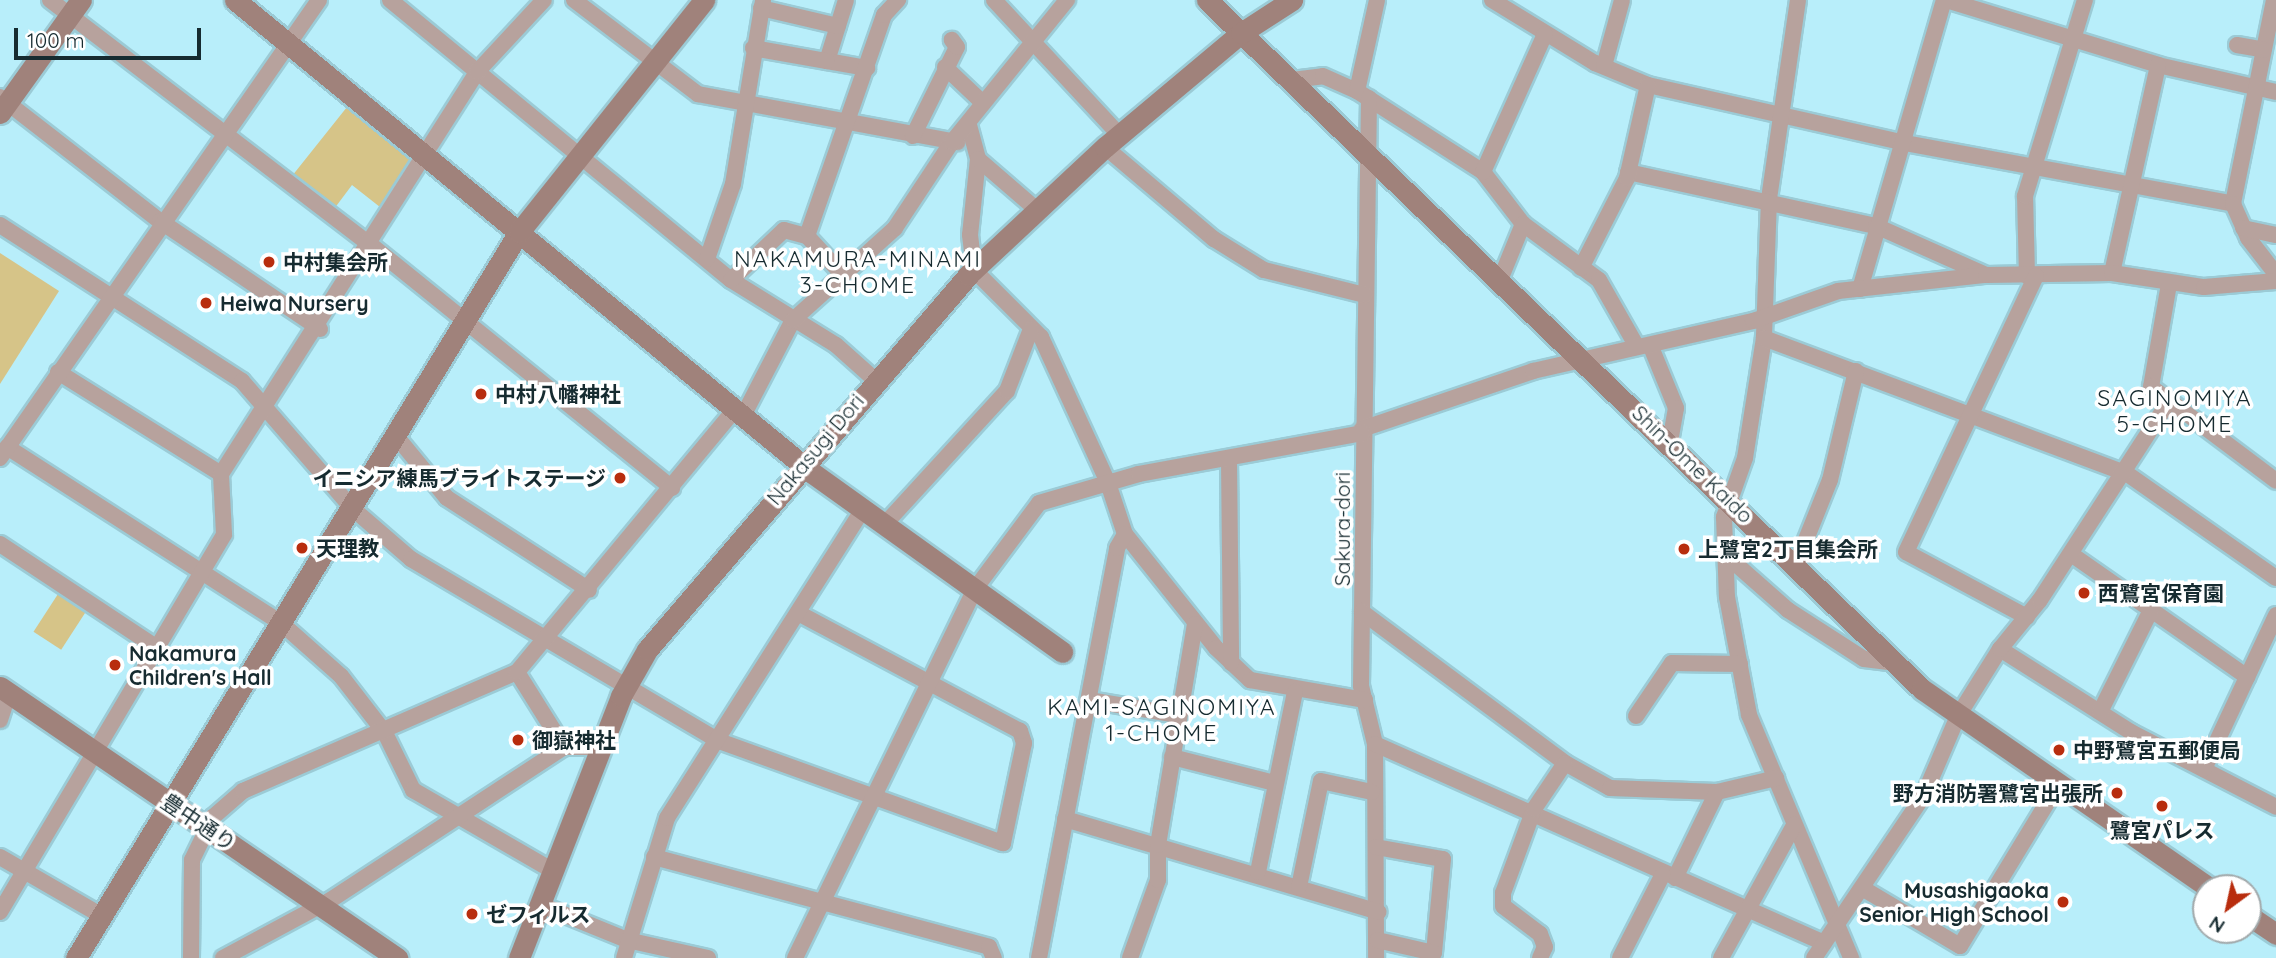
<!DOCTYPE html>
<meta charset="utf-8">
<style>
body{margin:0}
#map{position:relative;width:2276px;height:958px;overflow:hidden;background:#b8eefa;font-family:Quicksand,"Noto Sans JP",sans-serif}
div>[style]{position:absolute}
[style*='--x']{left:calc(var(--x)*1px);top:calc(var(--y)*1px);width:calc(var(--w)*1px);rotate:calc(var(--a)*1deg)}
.green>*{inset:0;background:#d6c488;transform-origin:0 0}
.roads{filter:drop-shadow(2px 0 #9bcbd6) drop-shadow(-2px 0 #9bcbd6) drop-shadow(0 2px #9bcbd6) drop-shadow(0 -2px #9bcbd6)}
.street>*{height:16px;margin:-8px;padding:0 8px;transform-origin:8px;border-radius:8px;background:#b7a29d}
.secondary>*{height:21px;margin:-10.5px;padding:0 10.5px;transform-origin:10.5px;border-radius:10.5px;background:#a0827b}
.dots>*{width:19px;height:19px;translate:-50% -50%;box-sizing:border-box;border:4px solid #fff;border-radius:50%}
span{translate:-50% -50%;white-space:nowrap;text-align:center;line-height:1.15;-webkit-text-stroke:7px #fff;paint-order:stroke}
.poi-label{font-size:21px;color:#162b30;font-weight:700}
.left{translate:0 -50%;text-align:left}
.right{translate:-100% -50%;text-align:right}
.street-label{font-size:21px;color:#162b30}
.neighbourhood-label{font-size:23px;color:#162b30;letter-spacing:2px}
.north{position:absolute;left:2192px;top:874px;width:70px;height:70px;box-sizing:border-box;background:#fff;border:2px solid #a2aaac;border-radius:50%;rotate:213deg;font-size:19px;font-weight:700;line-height:28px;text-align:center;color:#162b30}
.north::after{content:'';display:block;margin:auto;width:24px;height:32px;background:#b82d0e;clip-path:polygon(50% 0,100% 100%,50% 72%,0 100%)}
.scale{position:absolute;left:14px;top:28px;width:187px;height:32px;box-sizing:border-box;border:4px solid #162b30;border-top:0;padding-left:9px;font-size:21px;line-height:24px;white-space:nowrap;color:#162b30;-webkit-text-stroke:5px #fff;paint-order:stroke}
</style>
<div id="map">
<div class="green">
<i style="clip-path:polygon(347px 107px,412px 160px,385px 211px,352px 185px,334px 209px,292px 176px)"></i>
<i style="clip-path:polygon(0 253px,59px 291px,0 384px)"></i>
<i style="left:58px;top:594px;width:33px;height:45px;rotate:33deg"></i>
</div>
<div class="roads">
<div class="street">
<i style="--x:50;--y:0;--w:404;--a:37.4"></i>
<i style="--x:371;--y:245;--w:387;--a:38.9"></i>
<i style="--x:390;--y:0;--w:441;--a:39.4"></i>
<i style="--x:731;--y:280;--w:123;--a:31.8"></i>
<i style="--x:836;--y:345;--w:51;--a:41.8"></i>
<i style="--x:574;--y:0;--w:156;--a:37.2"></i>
<i style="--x:698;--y:94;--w:264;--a:10.5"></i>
<i style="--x:846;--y:0;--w:64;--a:107.3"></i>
<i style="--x:827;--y:61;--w:41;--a:9.9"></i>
<i style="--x:994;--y:0;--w:176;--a:47.1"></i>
<i style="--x:1492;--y:0;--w:121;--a:31.5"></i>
<i style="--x:1595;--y:63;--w:57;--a:22.5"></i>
<i style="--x:1648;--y:85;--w:258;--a:12.7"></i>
<i style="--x:1900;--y:142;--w:339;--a:10.5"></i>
<i style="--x:1798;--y:0;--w:201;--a:98.3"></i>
<i style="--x:1769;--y:199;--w:139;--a:92.1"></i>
<i style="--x:1764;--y:338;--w:121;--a:99"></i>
<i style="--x:1745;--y:458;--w:63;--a:109.6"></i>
<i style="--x:1724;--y:517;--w:80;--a:87.9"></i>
<i style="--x:1727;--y:597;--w:120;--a:79.4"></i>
<i style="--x:1749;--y:715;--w:264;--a:67.2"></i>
<i style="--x:1946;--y:0;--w:222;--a:17"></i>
<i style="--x:2158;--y:65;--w:121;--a:12.9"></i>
<i style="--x:2274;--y:0;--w:208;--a:101.4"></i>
<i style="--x:2233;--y:204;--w:37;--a:66"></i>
<i style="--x:2248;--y:238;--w:46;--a:52.1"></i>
<i style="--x:761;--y:8;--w:79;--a:13.2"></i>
<i style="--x:2237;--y:45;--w:27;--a:10"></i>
<i style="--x:753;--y:48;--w:75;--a:10"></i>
<i style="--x:1604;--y:66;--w:68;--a:-74.7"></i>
<i style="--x:945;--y:67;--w:52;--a:43.5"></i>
<i style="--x:1292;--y:80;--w:31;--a:-7"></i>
<i style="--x:1323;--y:76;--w:37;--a:24"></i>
<i style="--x:1357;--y:91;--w:150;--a:32.7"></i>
<i style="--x:1483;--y:172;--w:66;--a:52.4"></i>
<i style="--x:1523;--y:224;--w:94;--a:36.4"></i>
<i style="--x:1599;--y:280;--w:75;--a:60.4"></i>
<i style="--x:1357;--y:91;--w:93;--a:-77.6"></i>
<i style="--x:0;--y:97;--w:202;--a:37.8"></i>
<i style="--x:160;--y:221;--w:193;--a:34"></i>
<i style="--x:1369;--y:98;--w:588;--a:90.78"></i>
<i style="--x:1361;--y:686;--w:60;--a:76.4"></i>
<i style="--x:1375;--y:744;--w:214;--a:89.7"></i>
<i style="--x:969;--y:125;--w:35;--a:75"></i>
<i style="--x:978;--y:159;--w:76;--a:96"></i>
<i style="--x:970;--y:235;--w:35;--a:83"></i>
<i style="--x:974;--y:270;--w:95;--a:45"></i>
<i style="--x:1041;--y:337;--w:161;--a:65.3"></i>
<i style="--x:1108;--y:483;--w:54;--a:71.6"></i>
<i style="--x:1125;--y:534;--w:146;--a:51.4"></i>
<i style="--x:1216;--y:648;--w:47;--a:43.3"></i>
<i style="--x:1250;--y:680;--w:117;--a:9.9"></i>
<i style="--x:913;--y:136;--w:99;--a:-63.7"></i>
<i style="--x:957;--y:47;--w:9;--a:-126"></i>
<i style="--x:1105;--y:147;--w:143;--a:40.2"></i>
<i style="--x:1214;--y:239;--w:59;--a:31.8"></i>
<i style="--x:1264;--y:270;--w:104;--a:13.9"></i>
<i style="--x:978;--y:159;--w:78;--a:40.8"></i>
<i style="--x:1483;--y:172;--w:151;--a:-65.8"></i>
<i style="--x:1628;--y:172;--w:254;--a:12.3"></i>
<i style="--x:1876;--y:226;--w:120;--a:24"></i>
<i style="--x:0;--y:225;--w:288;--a:32.8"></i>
<i style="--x:242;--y:381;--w:168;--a:49.1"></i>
<i style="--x:352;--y:508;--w:78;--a:40.8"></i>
<i style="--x:411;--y:559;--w:358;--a:30.6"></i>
<i style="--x:719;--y:741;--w:302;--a:19.8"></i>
<i style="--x:1003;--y:843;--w:102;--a:-78.1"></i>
<i style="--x:1024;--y:743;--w:13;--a:-108"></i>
<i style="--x:1020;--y:731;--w:251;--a:-152"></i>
<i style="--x:2243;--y:228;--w:34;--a:12"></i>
<i style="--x:707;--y:259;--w:79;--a:-70.9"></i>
<i style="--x:733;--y:184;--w:186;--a:-80.7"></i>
<i style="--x:1581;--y:268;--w:101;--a:-62.9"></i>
<i style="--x:1627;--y:178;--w:95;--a:-77.3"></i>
<i style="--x:2112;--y:273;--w:213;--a:-77.5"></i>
<i style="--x:842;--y:274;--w:52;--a:-132.6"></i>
<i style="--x:807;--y:236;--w:234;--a:-70.8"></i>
<i style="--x:884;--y:15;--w:21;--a:-47"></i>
<i style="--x:2027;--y:276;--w:80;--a:-91.4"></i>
<i style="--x:2025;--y:196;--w:205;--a:-73"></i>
<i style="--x:731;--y:280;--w:73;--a:-43.3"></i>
<i style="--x:784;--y:230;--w:24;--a:15"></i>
<i style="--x:1500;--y:280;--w:61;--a:-67.7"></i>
<i style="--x:2169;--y:284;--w:105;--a:99.9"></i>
<i style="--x:2151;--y:387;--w:156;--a:36.9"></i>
<i style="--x:1860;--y:289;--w:301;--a:-73.8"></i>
<i style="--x:1764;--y:338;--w:386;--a:20.5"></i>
<i style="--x:2126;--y:473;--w:183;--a:35"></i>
<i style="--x:1651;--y:347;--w:66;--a:67.7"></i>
<i style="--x:1676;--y:408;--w:35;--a:100"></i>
<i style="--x:58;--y:372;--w:192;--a:32"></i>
<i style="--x:743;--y:416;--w:108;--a:-62.5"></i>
<i style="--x:793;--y:320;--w:137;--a:-42"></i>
<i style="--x:895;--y:228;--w:103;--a:-56.5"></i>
<i style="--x:952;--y:142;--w:183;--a:-51"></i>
<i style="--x:1362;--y:429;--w:181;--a:-18.7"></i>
<i style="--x:1533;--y:371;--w:226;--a:-12.8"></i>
<i style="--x:1753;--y:321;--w:90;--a:-19.4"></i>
<i style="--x:1838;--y:291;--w:149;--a:-6.2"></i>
<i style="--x:1986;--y:275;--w:126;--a:-0.9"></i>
<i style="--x:2112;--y:273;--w:93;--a:8.7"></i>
<i style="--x:2204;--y:287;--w:72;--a:-4.8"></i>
<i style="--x:396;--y:436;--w:80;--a:50.6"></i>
<i style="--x:447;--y:498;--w:169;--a:32.9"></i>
<i style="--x:7;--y:447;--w:324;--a:32.7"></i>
<i style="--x:280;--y:622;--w:81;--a:41.5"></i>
<i style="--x:341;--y:676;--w:72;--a:52.3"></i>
<i style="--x:385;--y:733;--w:64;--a:63.8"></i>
<i style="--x:413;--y:790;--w:164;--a:30"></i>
<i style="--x:0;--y:458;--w:558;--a:-55.14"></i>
<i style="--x:1229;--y:460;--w:203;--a:89.4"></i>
<i style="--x:885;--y:524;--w:180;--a:-47.5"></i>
<i style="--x:1007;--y:391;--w:66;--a:-68.8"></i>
<i style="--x:0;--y:544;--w:188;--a:33.5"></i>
<i style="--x:2071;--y:554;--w:215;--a:34.9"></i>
<i style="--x:1729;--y:558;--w:79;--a:41.4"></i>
<i style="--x:1788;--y:610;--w:90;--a:32.8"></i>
<i style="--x:1864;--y:659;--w:35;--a:7"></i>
<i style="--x:1797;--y:562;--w:88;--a:-68.1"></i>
<i style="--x:1830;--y:480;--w:112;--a:-76.6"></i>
<i style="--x:1362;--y:612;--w:253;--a:36.6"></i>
<i style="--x:1565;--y:763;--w:51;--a:29.1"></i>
<i style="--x:1610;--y:788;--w:107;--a:2.1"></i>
<i style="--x:1717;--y:792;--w:61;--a:-13.3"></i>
<i style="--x:2027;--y:617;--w:137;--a:-151.8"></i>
<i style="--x:1906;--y:552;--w:305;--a:-64.8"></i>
<i style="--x:2000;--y:649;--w:155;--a:32.4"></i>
<i style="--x:2131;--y:732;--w:163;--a:27.3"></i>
<i style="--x:517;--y:672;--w:89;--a:57.9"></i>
<i style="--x:564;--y:747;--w:36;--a:0"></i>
<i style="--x:1089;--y:700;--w:90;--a:9.6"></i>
<i style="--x:2100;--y:712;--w:114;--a:-63.4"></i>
<i style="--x:1636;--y:716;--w:64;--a:-55.8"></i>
<i style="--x:1672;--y:663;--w:68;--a:0.8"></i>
<i style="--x:0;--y:720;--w:28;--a:-72"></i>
<i style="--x:1375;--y:744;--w:491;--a:23.9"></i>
<i style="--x:1172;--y:757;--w:106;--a:14.2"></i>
<i style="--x:2204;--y:769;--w:170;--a:-64.9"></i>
<i style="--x:1065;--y:819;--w:327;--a:16.5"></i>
<i style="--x:1376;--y:847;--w:68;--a:10.2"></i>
<i style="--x:1443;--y:859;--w:94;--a:95.5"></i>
<i style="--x:1434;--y:953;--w:58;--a:-167.2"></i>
<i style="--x:0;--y:857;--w:118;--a:30"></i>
<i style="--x:654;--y:857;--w:347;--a:15"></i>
<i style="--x:989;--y:947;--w:12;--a:66"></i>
<i style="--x:1258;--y:872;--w:184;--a:-78.4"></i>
<i style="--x:1675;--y:878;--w:96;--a:-64"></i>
<i style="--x:1299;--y:887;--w:108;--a:-78.3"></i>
<i style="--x:1321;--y:781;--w:52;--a:12.2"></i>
<i style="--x:1862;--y:888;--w:114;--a:30.6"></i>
<i style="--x:1960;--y:946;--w:188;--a:-58.7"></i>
<i style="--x:541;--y:905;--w:93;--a:22.1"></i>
<i style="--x:627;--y:940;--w:83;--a:12.5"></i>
<i style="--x:0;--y:912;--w:439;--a:-59.3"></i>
<i style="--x:224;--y:534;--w:60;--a:-92.9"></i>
<i style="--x:221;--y:474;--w:477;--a:-57.5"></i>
<i style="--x:477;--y:72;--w:98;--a:-47.1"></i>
<i style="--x:191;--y:958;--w:98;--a:-89.4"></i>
<i style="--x:192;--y:860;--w:48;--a:-64"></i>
<i style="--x:213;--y:817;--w:40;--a:-41"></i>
<i style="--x:243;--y:791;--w:299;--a:-23.5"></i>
<i style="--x:517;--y:672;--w:342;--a:-50.3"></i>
<i style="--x:223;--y:958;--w:120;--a:-28.3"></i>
<i style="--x:329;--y:901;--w:281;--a:-33.2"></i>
<i style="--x:624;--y:958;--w:146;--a:-72.9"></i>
<i style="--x:667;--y:818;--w:366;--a:-57.6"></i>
<i style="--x:795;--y:958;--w:411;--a:-64"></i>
<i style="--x:975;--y:589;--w:107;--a:-53.3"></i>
<i style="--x:1039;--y:503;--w:104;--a:-16.2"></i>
<i style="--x:1139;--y:474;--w:227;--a:-10.4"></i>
<i style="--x:1039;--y:958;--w:417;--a:-79.2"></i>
<i style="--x:1117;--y:548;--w:16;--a:-60"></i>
<i style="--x:1130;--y:958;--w:83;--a:-70.3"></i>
<i style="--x:1158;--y:880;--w:35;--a:-90"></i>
<i style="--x:1158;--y:845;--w:224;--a:-80.5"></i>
<i style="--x:1540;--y:958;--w:12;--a:-66"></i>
<i style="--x:1545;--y:947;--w:14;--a:-111"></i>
<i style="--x:1540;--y:934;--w:46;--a:-142.9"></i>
<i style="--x:1503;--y:906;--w:13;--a:-90"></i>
<i style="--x:1503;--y:893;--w:90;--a:-69.7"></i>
<i style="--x:1534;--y:809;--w:55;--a:-56"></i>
<i style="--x:1620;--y:958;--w:94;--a:-62.9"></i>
<i style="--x:1721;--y:958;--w:152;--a:-61.2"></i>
<i style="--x:1814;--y:958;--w:197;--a:-56"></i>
<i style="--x:1924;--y:795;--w:86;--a:-66.7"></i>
<i style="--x:1958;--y:716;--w:79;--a:-57.9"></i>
<i style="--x:2000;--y:649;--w:63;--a:-50.8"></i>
<i style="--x:2040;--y:600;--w:235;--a:-57"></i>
</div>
<div class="secondary">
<i style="--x:235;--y:0;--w:745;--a:39.33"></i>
<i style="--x:811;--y:472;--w:309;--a:35.6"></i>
<i style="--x:1207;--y:0;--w:993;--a:43.94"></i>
<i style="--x:1922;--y:689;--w:349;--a:34.7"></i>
<i style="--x:0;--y:113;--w:139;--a:-54.4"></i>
<i style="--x:0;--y:687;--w:481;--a:34.3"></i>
<i style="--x:2248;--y:915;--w:34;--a:34"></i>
<i style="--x:76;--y:958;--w:850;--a:-58.61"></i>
<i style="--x:519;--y:232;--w:297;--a:-51.4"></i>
<i style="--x:519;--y:958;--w:281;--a:-68.7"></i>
<i style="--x:621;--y:696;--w:53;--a:-60.5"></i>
<i style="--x:647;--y:650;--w:494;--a:-49.4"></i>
<i style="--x:968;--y:275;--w:187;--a:-43.1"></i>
<i style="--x:1105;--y:147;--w:177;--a:-40"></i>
<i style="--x:1241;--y:33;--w:61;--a:-32.9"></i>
</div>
</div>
<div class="dots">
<i style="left:269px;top:262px;background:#b82d0e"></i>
<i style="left:206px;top:303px;background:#b82d0e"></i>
<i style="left:481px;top:394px;background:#b82d0e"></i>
<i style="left:620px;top:478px;background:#b82d0e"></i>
<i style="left:302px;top:548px;background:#b82d0e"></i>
<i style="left:1684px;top:549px;background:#b82d0e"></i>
<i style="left:2084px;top:593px;background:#b82d0e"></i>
<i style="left:115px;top:665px;background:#b82d0e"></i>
<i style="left:518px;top:740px;background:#b82d0e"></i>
<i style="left:2059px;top:750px;background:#b82d0e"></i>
<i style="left:2117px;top:793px;background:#b82d0e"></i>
<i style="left:2162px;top:806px;background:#b82d0e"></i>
<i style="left:2063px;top:902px;background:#b82d0e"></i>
<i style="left:472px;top:914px;background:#b82d0e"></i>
</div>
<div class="poi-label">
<span class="left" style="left:283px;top:262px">中村集会所</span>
<span class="left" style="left:220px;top:303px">Heiwa Nursery</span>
<span class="left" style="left:495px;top:394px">中村八幡神社</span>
<span class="right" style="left:606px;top:478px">イニシア練馬ブライトステージ</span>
<span class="left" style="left:316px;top:548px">天理教</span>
<span class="left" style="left:1698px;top:549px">上鷺宮2丁目集会所</span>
<span class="left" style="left:2098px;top:593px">西鷺宮保育園</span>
<span class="left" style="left:129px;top:665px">Nakamura<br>Children's Hall</span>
<span class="left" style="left:532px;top:740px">御嶽神社</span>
<span class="left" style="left:2073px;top:750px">中野鷺宮五郵便局</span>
<span class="right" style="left:2103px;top:793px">野方消防署鷺宮出張所</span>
<span style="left:2162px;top:830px">鷺宮パレス</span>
<span class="right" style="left:2049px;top:902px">Musashigaoka<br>Senior High School</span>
<span class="left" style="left:486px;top:914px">ゼフィルス</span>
</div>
<div class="street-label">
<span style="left:815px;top:449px;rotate:-50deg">Nakasugi Dori</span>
<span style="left:1693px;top:464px;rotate:44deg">Shin-Ome Kaido</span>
<span style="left:1342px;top:529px;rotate:-90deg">Sakura-dori</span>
<span style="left:199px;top:822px;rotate:34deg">豊中通り</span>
</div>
<div class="neighbourhood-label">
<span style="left:858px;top:272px">NAKAMURA-MINAMI<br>3-CHOME</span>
<span style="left:2175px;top:411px">SAGINOMIYA<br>5-CHOME</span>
<span style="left:1162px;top:720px">KAMI-SAGINOMIYA<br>1-CHOME</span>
</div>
<div class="north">N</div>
<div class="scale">100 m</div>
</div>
